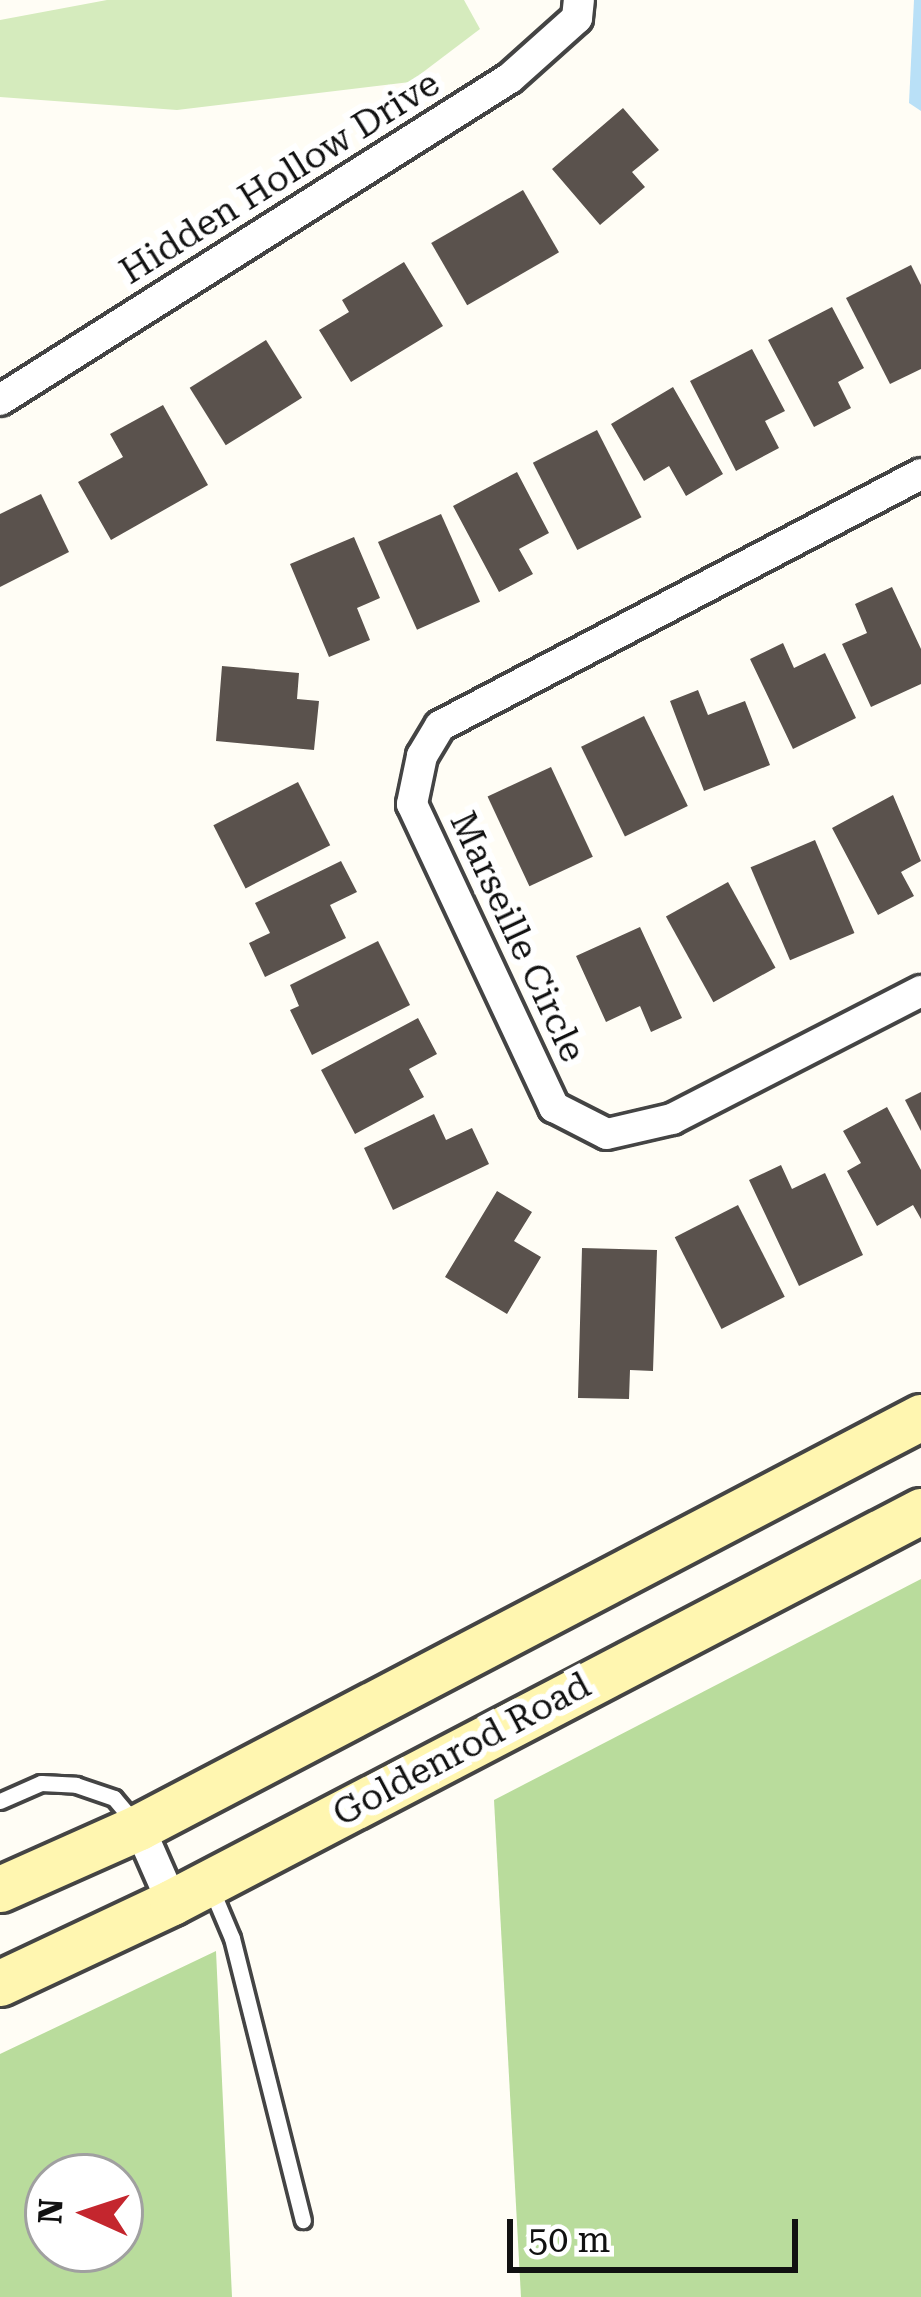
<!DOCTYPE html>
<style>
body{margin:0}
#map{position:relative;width:921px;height:2297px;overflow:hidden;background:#fffdf5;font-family:"Roboto Serif",serif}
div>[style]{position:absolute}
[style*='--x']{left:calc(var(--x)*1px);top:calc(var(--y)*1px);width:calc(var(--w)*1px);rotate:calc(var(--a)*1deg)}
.green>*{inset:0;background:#d5ebbd}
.forest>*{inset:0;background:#b9dc9c}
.water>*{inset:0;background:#b9e0f7}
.building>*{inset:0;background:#5a524d;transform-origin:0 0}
.roads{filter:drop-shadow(3px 0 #444) drop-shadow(-3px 0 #444) drop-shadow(0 3px #444) drop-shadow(0 -3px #444)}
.lane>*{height:15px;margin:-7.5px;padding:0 7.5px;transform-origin:7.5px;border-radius:7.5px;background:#fff}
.street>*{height:30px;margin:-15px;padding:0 15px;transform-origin:15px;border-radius:15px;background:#fff}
.secondary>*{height:45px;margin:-22.5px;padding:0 22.5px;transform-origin:22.5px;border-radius:22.5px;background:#fff6b0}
span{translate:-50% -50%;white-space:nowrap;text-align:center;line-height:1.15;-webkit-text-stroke:12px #fff;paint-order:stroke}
.street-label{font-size:36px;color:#111}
.north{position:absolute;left:24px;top:2153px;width:120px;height:120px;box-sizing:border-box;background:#fff;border:3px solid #a0a0a0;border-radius:50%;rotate:273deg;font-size:33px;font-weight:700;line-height:48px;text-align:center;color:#111}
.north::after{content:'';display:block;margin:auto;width:42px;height:54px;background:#c4262e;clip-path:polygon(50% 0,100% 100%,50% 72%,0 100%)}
.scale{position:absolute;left:507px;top:2219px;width:291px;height:54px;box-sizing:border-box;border:6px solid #111;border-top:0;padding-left:15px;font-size:36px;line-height:42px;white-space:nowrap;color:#111;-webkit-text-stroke:9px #fff;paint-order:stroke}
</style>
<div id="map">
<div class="green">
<i style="clip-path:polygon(107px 0,464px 0,480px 29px,410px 82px,177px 110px,0 97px,0 20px)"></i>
</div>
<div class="forest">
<i style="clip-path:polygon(921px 1579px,921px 2297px,521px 2297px,494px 1800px)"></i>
<i style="clip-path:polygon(evenodd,216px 1951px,232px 2297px,0 2297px,0 2054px,216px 1951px,120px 2177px,120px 2249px,48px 2249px,48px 2177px,120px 2177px)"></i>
</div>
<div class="water">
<i style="clip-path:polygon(914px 0,921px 0,921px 111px,909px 103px)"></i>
</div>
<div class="building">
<i style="clip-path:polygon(623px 108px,659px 150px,632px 172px,645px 187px,600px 225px,552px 169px)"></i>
<i style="left:523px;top:190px;width:72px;height:106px;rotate:60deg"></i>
<i style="clip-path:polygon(404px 262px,443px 326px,351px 382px,319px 330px,349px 312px,342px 300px)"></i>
<i style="clip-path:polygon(911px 265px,921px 285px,921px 369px,890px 384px,846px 298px)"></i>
<i style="clip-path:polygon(832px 307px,864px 368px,838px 382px,851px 408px,814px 427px,768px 340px)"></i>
<i style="left:266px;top:340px;width:68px;height:90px;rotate:58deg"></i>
<i style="clip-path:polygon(752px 349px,785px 411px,765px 421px,779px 448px,736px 471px,690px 381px)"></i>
<i style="clip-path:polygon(673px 387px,723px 474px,686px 496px,669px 466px,644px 481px,611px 424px)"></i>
<i style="clip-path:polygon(163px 405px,208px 485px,111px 540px,78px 482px,123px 457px,110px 434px)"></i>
<i style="left:597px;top:430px;width:98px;height:72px;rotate:63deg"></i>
<i style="clip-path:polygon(517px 472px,549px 533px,519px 549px,533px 574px,499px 592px,453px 506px)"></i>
<i style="clip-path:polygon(41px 494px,69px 552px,0 587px,0 514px)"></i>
<i style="left:441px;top:514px;width:96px;height:69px;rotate:66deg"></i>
<i style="clip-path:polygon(354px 537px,380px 598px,357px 608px,370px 640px,329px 657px,290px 564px)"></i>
<i style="clip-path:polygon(892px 587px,921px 649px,921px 684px,871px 707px,842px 644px,867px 633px,855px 604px)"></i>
<i style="clip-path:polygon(783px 643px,794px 668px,825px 653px,856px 718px,793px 749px,750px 659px)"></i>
<i style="clip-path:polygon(222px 666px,299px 673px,297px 699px,319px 701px,314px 750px,216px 741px)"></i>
<i style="clip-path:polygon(698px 690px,708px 715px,745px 701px,770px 765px,704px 791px,670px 701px)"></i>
<i style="left:644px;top:716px;width:100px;height:70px;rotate:64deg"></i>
<i style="left:551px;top:767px;width:99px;height:70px;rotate:65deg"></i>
<i style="left:298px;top:782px;width:71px;height:95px;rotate:63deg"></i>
<i style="clip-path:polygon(893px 795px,921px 861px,901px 872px,914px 896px,878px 915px,832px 828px)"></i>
<i style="left:815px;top:840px;width:101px;height:70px;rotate:67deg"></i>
<i style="clip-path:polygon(341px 861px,357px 892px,330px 905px,346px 938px,265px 977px,249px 943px,270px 933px,255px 903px)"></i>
<i style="left:728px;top:882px;width:98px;height:71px;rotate:61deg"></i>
<i style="clip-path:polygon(640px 927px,682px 1018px,651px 1032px,640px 1006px,606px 1022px,576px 956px)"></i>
<i style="clip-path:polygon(378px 941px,410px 1005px,312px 1055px,290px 1010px,299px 1006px,290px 985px)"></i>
<i style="clip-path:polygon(418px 1018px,437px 1054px,409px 1069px,424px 1097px,355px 1134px,321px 1070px)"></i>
<i style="clip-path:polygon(921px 1092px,921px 1131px,905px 1100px)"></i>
<i style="clip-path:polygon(887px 1107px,921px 1170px,921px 1219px,913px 1205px,877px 1226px,847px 1171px,861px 1163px,843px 1131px)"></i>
<i style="clip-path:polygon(434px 1114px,446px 1140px,472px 1128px,489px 1164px,393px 1210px,364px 1148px)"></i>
<i style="clip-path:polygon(781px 1165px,792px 1189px,825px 1173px,863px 1255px,799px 1286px,749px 1180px)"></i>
<i style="clip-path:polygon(497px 1191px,532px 1212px,514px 1241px,541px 1257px,507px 1314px,445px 1277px)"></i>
<i style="left:738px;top:1205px;width:103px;height:71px;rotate:63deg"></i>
<i style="clip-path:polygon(582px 1248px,657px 1250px,653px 1371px,630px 1370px,629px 1399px,578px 1398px)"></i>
</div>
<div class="roads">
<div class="lane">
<i style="--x:0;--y:1801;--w:45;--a:-23.7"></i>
<i style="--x:41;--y:1783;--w:35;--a:3"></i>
<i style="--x:76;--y:1785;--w:40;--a:18.9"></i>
<i style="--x:114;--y:1798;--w:33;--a:50"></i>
<i style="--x:210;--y:1886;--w:56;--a:67.1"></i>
<i style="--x:232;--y:1938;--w:291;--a:75.9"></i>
</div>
<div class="street">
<i style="--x:0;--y:400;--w:603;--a:-32.27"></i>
<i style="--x:510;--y:78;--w:90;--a:-41.8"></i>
<i style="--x:577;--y:18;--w:18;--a:-84"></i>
<i style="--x:921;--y:474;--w:543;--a:152.35"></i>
<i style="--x:440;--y:726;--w:35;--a:121"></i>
<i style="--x:422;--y:756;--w:49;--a:101.8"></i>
<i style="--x:412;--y:804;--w:335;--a:64.9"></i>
<i style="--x:554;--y:1107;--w:59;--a:27"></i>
<i style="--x:607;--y:1134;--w:67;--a:-13"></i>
<i style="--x:672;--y:1119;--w:280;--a:-27.2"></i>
<i style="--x:139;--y:1827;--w:82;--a:66.3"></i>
</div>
<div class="secondary">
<i style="--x:0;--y:1889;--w:152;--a:-24"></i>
<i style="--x:139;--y:1827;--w:883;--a:-27.67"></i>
<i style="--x:0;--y:1983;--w:190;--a:-25.2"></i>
<i style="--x:172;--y:1902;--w:845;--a:-27.57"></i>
</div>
</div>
<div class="street-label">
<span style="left:280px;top:178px;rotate:-32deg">Hidden Hollow Drive</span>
<span style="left:517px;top:937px;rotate:65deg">Marseille Circle</span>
<span style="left:462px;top:1750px;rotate:-28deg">Goldenrod Road</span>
</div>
<div class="north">N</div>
<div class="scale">50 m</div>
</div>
